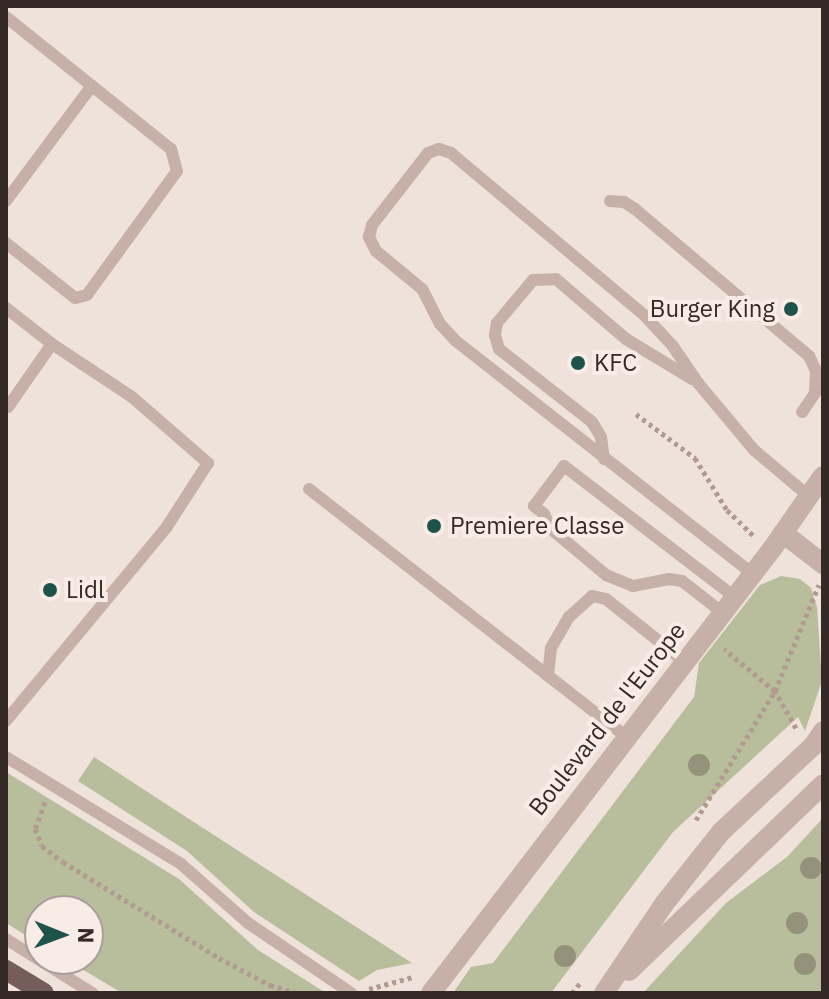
<!DOCTYPE html>
<style>
body{margin:0}
#map{position:relative;width:829px;height:999px;overflow:hidden;background:#efe2da;font-family:"IBM Plex Sans",sans-serif}
div>[style]{position:absolute}
[style*='--x']{left:calc(var(--x)*1px);top:calc(var(--y)*1px);width:calc(var(--w)*1px);rotate:calc(var(--a)*1deg)}
.green>*{inset:0;background:#b8bd9b}
.path>*{height:5px;margin-top:-2.5px;transform-origin:0;background:repeating-linear-gradient(90deg,#b29a92 0 4px,transparent 0 8px)}
.service>*{height:12px;margin:-6px;padding:0 6px;transform-origin:6px;border-radius:6px;background:#c6b0a7}
.minor>*{height:20px;margin:-10px;padding:0 10px;transform-origin:10px;border-radius:10px;background:#c6b0a7}
.tertiary>*{height:20px;margin:-10px;padding:0 10px;transform-origin:10px;border-radius:10px;background:#c6b0a7}
.primary>*{height:20px;margin:-10px;padding:0 10px;transform-origin:10px;border-radius:10px;background:#755d59}
.trees>*{width:22px;height:22px;margin:-11px;border-radius:50%;background:#94927b}
.dots>*{width:22px;height:22px;translate:-50% -50%;box-sizing:border-box;border:4px solid #f8ece6;border-radius:50%}
span{translate:-50% -50%;white-space:nowrap;text-align:center;line-height:1.15;-webkit-text-stroke:8px #f8ece6;paint-order:stroke}
.poi-label{font-size:24px;color:#342927}
.right{translate:-100% -50%;text-align:right}
.left{translate:0 -50%;text-align:left}
.street-label{font-size:24px;color:#342927}
.frame{position:absolute;inset:0;border:8px solid #342927;pointer-events:none}
.north{position:absolute;left:24px;top:895px;width:80px;height:80px;box-sizing:border-box;background:#f8ece6;border:2px solid #aa9e9a;border-radius:50%;rotate:91deg;font-size:22px;font-weight:700;line-height:32px;text-align:center;color:#342927}
.north::after{content:'';display:block;margin:auto;width:28px;height:36px;background:#20524c;clip-path:polygon(50% 0,100% 100%,50% 72%,0 100%)}
</style>
<div id="map">
<div class="green">
<i style="clip-path:polygon(781px 576px,800px 579px,811px 588px,817px 607px,822px 681px,805px 731px,798px 717px,673px 832px,551px 993px,453px 993px,471px 967px,493px 963px,694px 697px,699px 663px,760px 585px)"></i>
<i style="clip-path:polygon(94px 757px,166px 804px,412px 963px,377px 970px,359px 981px,254px 912px,187px 851px,78px 781px)"></i>
<i style="clip-path:polygon(6px 772px,179px 879px,258px 950px,326px 993px,122px 993px,65px 959px,88px 959px,88px 911px,40px 911px,40px 944px,6px 923px)"></i>
<i style="clip-path:polygon(823px 818px,823px 993px,643px 993px,726px 903px,787px 857px)"></i>
</div>
<div class="path">
<i style="--x:636;--y:414;--w:74;--a:36.7"></i>
<i style="--x:695;--y:458;--w:61;--a:58.4"></i>
<i style="--x:727;--y:510;--w:36;--a:44"></i>
<i style="--x:796;--y:728;--w:43;--a:-119.6"></i>
<i style="--x:775;--y:691;--w:115;--a:-67.5"></i>
<i style="--x:45;--y:802;--w:29;--a:110"></i>
<i style="--x:35;--y:829;--w:18;--a:68"></i>
<i style="--x:42;--y:846;--w:26;--a:37"></i>
<i style="--x:63;--y:862;--w:183;--a:31.6"></i>
<i style="--x:219;--y:958;--w:58;--a:27.9"></i>
<i style="--x:270;--y:985;--w:28;--a:17"></i>
<i style="--x:696;--y:820;--w:151;--a:-58.5"></i>
<i style="--x:775;--y:691;--w:66;--a:-140.5"></i>
<i style="--x:369;--y:989;--w:46;--a:-15.3"></i>
<i style="--x:572;--y:993;--w:14;--a:-51"></i>
</div>
<div class="service">
<i style="--x:6;--y:17;--w:211;--a:38.7"></i>
<i style="--x:171;--y:149;--w:23;--a:75"></i>
<i style="--x:177;--y:171;--w:153;--a:126"></i>
<i style="--x:87;--y:295;--w:12;--a:166"></i>
<i style="--x:75;--y:298;--w:88;--a:-141.4"></i>
<i style="--x:6;--y:201;--w:142;--a:-53.3"></i>
<i style="--x:610;--y:201;--w:14;--a:4"></i>
<i style="--x:624;--y:202;--w:13;--a:32"></i>
<i style="--x:635;--y:209;--w:228;--a:40.2"></i>
<i style="--x:809;--y:356;--w:17;--a:65"></i>
<i style="--x:816;--y:371;--w:22;--a:93"></i>
<i style="--x:815;--y:393;--w:23;--a:124"></i>
<i style="--x:6;--y:308;--w:58;--a:38"></i>
<i style="--x:52;--y:344;--w:96;--a:33.5"></i>
<i style="--x:132;--y:397;--w:101;--a:41"></i>
<i style="--x:208;--y:463;--w:77;--a:122.9"></i>
<i style="--x:166;--y:528;--w:251;--a:129.7"></i>
<i style="--x:8;--y:407;--w:77;--a:-55.1"></i>
<i style="--x:604;--y:459;--w:22;--a:-98"></i>
<i style="--x:601;--y:437;--w:17;--a:-121"></i>
<i style="--x:592;--y:422;--w:118;--a:-141.9"></i>
<i style="--x:499;--y:349;--w:15;--a:-106"></i>
<i style="--x:495;--y:335;--w:12;--a:-81"></i>
<i style="--x:497;--y:323;--w:56;--a:-50.1"></i>
<i style="--x:533;--y:280;--w:23;--a:-2"></i>
<i style="--x:556;--y:279;--w:92;--a:40.6"></i>
<i style="--x:626;--y:339;--w:77;--a:31.2"></i>
<i style="--x:309;--y:489;--w:402;--a:38"></i>
<i style="--x:753;--y:574;--w:379;--a:-141.9"></i>
<i style="--x:455;--y:340;--w:22;--a:-133"></i>
<i style="--x:440;--y:324;--w:39;--a:-117"></i>
<i style="--x:422;--y:289;--w:60;--a:-140.4"></i>
<i style="--x:376;--y:251;--w:16;--a:-117"></i>
<i style="--x:369;--y:237;--w:12;--a:-76"></i>
<i style="--x:372;--y:225;--w:91;--a:-52.1"></i>
<i style="--x:428;--y:153;--w:12;--a:-20"></i>
<i style="--x:439;--y:149;--w:13;--a:18"></i>
<i style="--x:451;--y:153;--w:252;--a:40"></i>
<i style="--x:644;--y:315;--w:41;--a:47"></i>
<i style="--x:672;--y:345;--w:46;--a:55.6"></i>
<i style="--x:698;--y:383;--w:87;--a:50.1"></i>
<i style="--x:754;--y:450;--w:75;--a:40.1"></i>
<i style="--x:723;--y:613;--w:52;--a:-142"></i>
<i style="--x:682;--y:581;--w:13;--a:-171"></i>
<i style="--x:669;--y:579;--w:37;--a:169"></i>
<i style="--x:633;--y:586;--w:29;--a:-158"></i>
<i style="--x:606;--y:575;--w:73;--a:-140"></i>
<i style="--x:550;--y:528;--w:15;--a:-113"></i>
<i style="--x:544;--y:514;--w:13;--a:-141"></i>
<i style="--x:534;--y:506;--w:50;--a:-53.1"></i>
<i style="--x:564;--y:466;--w:215;--a:37.5"></i>
<i style="--x:548;--y:676;--w:28;--a:-84"></i>
<i style="--x:551;--y:648;--w:36;--a:-60"></i>
<i style="--x:569;--y:617;--w:31;--a:-42"></i>
<i style="--x:592;--y:596;--w:14;--a:12"></i>
<i style="--x:606;--y:599;--w:101;--a:38.6"></i>
<i style="--x:6;--y:757;--w:205;--a:31.4"></i>
<i style="--x:181;--y:864;--w:89;--a:41.4"></i>
<i style="--x:248;--y:923;--w:125;--a:34.2"></i>
<i style="--x:6;--y:939;--w:102;--a:32.1"></i>
</div>
<div class="minor">
<i style="--x:783;--y:533;--w:51;--a:37.8"></i>
<i style="--x:431;--y:993;--w:560;--a:-52.48"></i>
<i style="--x:772;--y:549;--w:89;--a:-55.1"></i>
</div>
<div class="tertiary">
<i style="--x:629;--y:971;--w:269;--a:-43.9"></i>
<i style="--x:604;--y:993;--w:107;--a:-56"></i>
<i style="--x:664;--y:904;--w:92;--a:-51.6"></i>
<i style="--x:721;--y:832;--w:126;--a:-43.1"></i>
<i style="--x:813;--y:746;--w:18;--a:-56"></i>
</div>
<div class="primary">
<i style="--x:6;--y:970;--w:44;--a:31.2"></i>
</div>
<div class="trees">
<i style="left:699px;top:765px"></i>
<i style="left:811px;top:868px"></i>
<i style="left:797px;top:923px"></i>
<i style="left:565px;top:956px"></i>
<i style="left:805px;top:964px"></i>
</div>
<div class="dots">
<i style="left:791px;top:309px;background:#20524c"></i>
<i style="left:578px;top:363px;background:#20524c"></i>
<i style="left:434px;top:526px;background:#20524c"></i>
<i style="left:50px;top:590px;background:#20524c"></i>
</div>
<div class="poi-label">
<span class="right" style="left:775px;top:309px">Burger King</span>
<span class="left" style="left:594px;top:363px">KFC</span>
<span class="left" style="left:450px;top:526px">Premiere Classe</span>
<span class="left" style="left:66px;top:590px">Lidl</span>
</div>
<div class="street-label">
<span style="left:607px;top:719px;rotate:-52deg">Boulevard de l'Europe</span>
</div>
<div class="frame"></div>
<div class="north">N</div>
</div>
